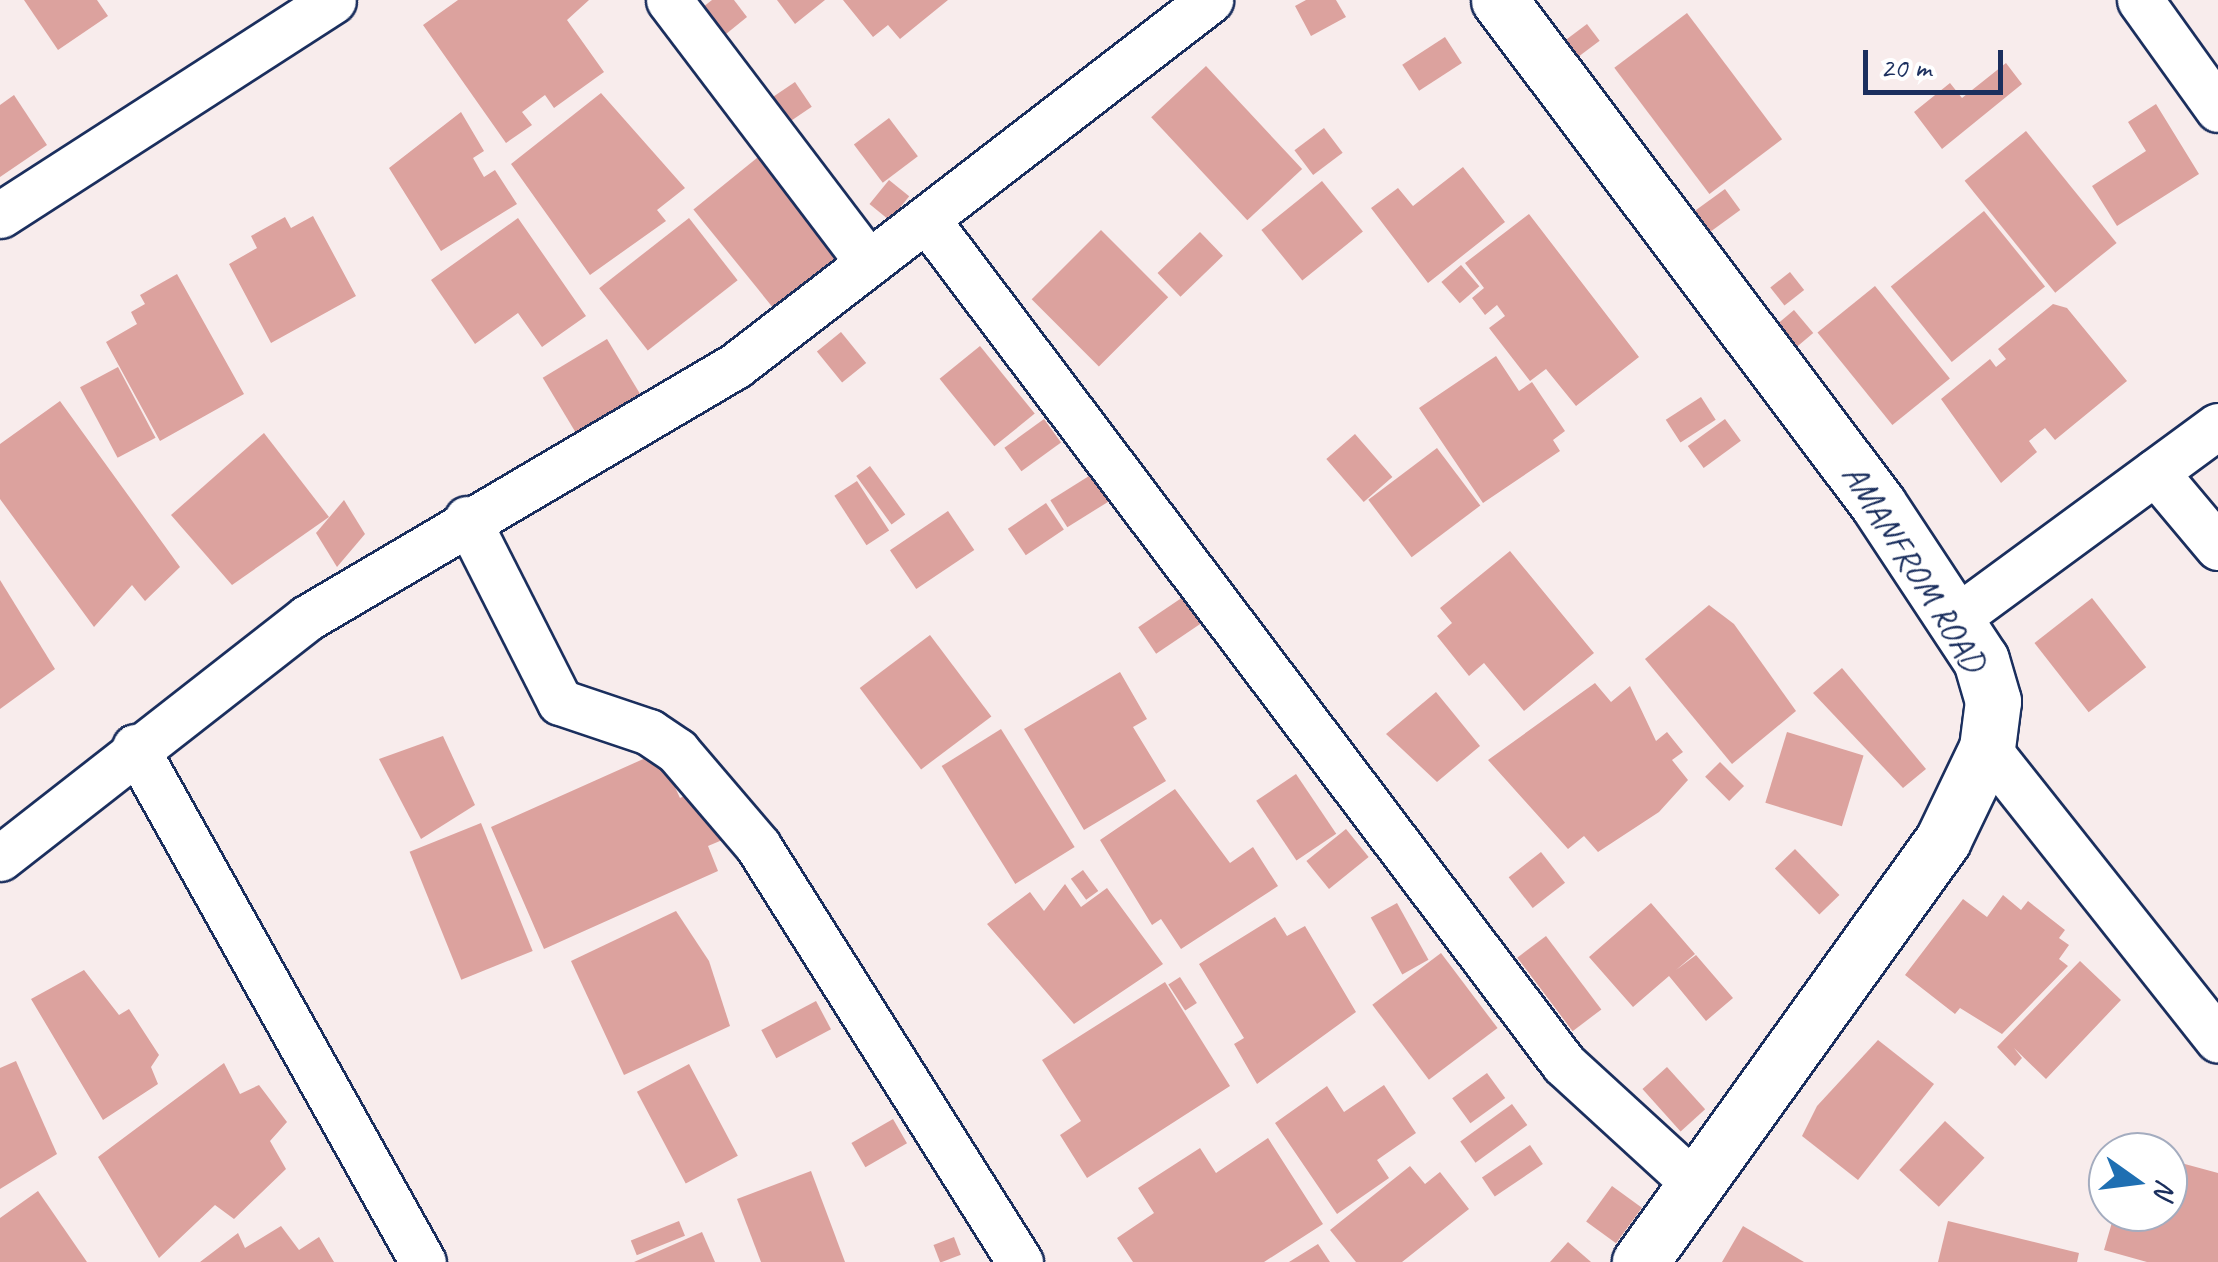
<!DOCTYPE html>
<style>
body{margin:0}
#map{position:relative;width:2218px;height:1262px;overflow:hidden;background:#f8ecec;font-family:Caveat,sans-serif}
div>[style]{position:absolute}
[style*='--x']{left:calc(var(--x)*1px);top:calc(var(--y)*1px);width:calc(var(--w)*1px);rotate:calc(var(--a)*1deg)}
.building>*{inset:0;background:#dca29e;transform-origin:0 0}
.roads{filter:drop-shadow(2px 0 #1b2f5e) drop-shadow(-2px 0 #1b2f5e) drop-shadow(0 2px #1b2f5e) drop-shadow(0 -2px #1b2f5e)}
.street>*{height:45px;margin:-22.5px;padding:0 22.5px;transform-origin:22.5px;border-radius:22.5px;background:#fff}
.secondary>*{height:55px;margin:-27.5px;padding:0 27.5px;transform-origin:27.5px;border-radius:27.5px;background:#fff}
span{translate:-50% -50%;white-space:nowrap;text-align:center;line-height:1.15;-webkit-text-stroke:8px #fff;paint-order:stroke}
.street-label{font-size:35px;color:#1b2f5e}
.north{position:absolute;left:2088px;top:1132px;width:100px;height:100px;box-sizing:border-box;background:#fff;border:2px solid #a4acbf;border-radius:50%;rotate:104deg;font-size:28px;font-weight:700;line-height:40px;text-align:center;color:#1b2f5e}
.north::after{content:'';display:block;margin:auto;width:35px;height:45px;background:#1f6fb2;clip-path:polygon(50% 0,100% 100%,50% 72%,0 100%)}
.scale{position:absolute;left:1863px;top:50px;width:140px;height:45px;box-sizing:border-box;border:5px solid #1b2f5e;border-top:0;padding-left:12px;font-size:30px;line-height:35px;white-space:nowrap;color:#1b2f5e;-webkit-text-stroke:8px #fff;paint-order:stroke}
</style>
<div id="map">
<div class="building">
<i style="clip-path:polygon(24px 0,97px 0,108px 16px,58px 50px)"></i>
<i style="clip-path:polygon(458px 0,589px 0,567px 20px,604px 72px,554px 108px,545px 95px,522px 112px,532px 125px,506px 143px,423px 25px)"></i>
<i style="clip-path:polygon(712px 0,734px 0,747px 17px,726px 34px,703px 7px)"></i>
<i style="clip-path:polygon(777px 0,825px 0,795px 24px)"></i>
<i style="clip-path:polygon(843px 0,948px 0,900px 39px,888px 25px,873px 37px)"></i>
<i style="clip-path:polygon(1306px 0,1336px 0,1346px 17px,1311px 36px,1295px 6px)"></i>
<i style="left:1687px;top:13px;width:158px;height:91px;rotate:53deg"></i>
<i style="left:1587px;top:24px;width:21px;height:35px;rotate:53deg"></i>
<i style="left:1445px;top:37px;width:31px;height:51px;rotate:57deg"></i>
<i style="clip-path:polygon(2006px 63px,2022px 84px,1942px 149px,1914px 112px,1950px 83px,1962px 98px)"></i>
<i style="left:1206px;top:66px;width:141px;height:75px;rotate:47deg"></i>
<i style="left:795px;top:82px;width:30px;height:33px;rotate:56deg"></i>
<i style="clip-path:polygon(601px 93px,685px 188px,657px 210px,666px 221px,590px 275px,511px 164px)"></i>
<i style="clip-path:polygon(14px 95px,47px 145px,0 177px,0 105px)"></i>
<i style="clip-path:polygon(2156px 104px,2199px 174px,2117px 226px,2092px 186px,2146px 151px,2128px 122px)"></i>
<i style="clip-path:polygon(461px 112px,484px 151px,473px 158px,484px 177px,495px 170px,517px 204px,441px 251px,389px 168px)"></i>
<i style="left:889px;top:118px;width:48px;height:44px;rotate:53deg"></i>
<i style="left:1324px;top:128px;width:31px;height:37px;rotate:53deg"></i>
<i style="left:2026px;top:131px;width:144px;height:79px;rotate:51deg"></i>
<i style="left:768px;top:149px;width:132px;height:96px;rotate:51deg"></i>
<i style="clip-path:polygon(1463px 167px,1505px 222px,1428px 283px,1371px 208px,1398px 188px,1413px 206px)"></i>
<i style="left:889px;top:180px;width:26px;height:31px;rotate:39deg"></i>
<i style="left:1322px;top:181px;width:65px;height:78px;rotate:51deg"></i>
<i style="left:1725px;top:189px;width:26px;height:43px;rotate:54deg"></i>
<i style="left:1984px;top:211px;width:97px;height:120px;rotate:51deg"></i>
<i style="clip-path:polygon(1529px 214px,1639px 357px,1576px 406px,1546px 369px,1530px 381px,1489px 328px,1505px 316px,1497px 305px,1485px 315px,1472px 298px,1484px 288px,1465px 263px)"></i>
<i style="clip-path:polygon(313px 216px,356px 296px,271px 343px,229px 264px,257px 248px,251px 236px,285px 217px,291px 228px)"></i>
<i style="clip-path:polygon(518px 218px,586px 316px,542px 347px,518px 313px,475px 344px,431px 280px)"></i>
<i style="left:689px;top:218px;width:79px;height:114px;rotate:52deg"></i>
<i style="left:1101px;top:230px;width:95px;height:98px;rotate:45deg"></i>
<i style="left:1200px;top:232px;width:33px;height:59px;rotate:46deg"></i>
<i style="left:1461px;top:265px;width:28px;height:26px;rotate:49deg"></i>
<i style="left:1790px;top:272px;width:23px;height:25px;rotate:52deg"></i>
<i style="clip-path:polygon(177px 274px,244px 394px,160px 441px,106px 342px,137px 324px,131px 312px,145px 304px,140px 295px)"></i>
<i style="left:1875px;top:286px;width:119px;height:74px;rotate:51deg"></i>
<i style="clip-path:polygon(2053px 304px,2067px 308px,2127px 381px,2055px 440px,2045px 428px,2029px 441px,2037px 452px,2001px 483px,1941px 399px,1990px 359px,1996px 367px,2006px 359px,1998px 349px)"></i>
<i style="left:1794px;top:310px;width:30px;height:33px;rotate:50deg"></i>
<i style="left:841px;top:332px;width:40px;height:31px;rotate:51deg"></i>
<i style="left:607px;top:339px;width:64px;height:75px;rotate:59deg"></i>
<i style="left:980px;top:346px;width:87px;height:52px;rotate:51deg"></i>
<i style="clip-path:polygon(1496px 356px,1519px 391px,1532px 382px,1565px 431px,1553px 440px,1560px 451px,1483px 503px,1419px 408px)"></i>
<i style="left:118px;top:367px;width:80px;height:43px;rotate:62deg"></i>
<i style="left:1701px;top:397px;width:27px;height:42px;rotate:57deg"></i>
<i style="clip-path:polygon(60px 401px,180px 567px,145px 601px,132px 585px,94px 627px,0 499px,0 444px)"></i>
<i style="left:1044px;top:419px;width:29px;height:49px;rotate:54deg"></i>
<i style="left:1725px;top:419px;width:27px;height:46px;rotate:54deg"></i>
<i style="clip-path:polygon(264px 433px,329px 517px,232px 585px,171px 515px)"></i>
<i style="left:1355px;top:434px;width:57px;height:38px;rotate:49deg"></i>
<i style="left:1437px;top:448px;width:72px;height:86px;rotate:53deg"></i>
<i style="left:870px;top:466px;width:60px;height:17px;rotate:54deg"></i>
<i style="left:1097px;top:471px;width:32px;height:55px;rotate:58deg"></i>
<i style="left:857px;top:481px;width:59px;height:27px;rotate:57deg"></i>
<i style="clip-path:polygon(344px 500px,365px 534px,337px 567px,316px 533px)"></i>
<i style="left:1046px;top:503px;width:32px;height:46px;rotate:56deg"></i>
<i style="left:948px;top:511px;width:47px;height:70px;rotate:56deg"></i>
<i style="clip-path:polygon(1510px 551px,1594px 653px,1524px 711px,1484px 663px,1469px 676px,1437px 636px,1452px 623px,1440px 608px)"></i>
<i style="clip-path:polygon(0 580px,55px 669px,0 709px)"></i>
<i style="left:1183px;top:597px;width:32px;height:54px;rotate:56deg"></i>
<i style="left:2092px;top:598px;width:88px;height:73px;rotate:52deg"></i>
<i style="clip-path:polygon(1709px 605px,1734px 624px,1796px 711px,1732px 764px,1645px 659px)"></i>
<i style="left:930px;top:635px;width:102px;height:88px;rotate:53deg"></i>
<i style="clip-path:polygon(1842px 668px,1926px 769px,1903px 788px,1813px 693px)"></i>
<i style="clip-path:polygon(1120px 672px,1147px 719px,1133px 727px,1166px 781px,1084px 830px,1024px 729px)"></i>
<i style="clip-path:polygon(1595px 683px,1611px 702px,1630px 686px,1656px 741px,1667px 732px,1683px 752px,1672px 760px,1688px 780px,1659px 812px,1598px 852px,1584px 836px,1568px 849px,1488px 760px)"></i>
<i style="clip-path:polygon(1436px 692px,1480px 746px,1437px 782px,1386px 734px)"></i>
<i style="left:1001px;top:729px;width:139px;height:70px;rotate:58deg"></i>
<i style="left:1787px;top:732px;width:80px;height:74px;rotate:17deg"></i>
<i style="clip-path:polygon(443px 736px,475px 805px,421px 839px,379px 759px)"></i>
<i style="clip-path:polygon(659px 752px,680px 798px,704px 787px,727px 838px,708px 846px,718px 871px,544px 949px,491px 827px)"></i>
<i style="left:1720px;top:762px;width:34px;height:21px;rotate:45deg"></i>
<i style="left:1296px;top:774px;width:72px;height:48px;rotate:56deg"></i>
<i style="clip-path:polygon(1175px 789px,1230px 863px,1253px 847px,1278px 886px,1181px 949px,1161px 919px,1152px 925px,1100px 840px)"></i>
<i style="left:481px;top:823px;width:138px;height:77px;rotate:68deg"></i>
<i style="left:1346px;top:829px;width:36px;height:51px;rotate:51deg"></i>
<i style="left:1795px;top:849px;width:64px;height:28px;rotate:46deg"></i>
<i style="left:1541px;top:852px;width:39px;height:41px;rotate:52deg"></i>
<i style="left:1083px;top:870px;width:26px;height:15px;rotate:54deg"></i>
<i style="clip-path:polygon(1065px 884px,1081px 907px,1107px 888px,1163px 964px,1074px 1024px,987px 924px,1030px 892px,1044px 911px)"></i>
<i style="clip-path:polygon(2003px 895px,2021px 910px,2028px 901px,2065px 930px,2059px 938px,2069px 945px,2059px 959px,2068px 966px,2002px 1034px,1960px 1008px,1955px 1014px,1905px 975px,1963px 899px,1987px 917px)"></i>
<i style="left:1397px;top:903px;width:65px;height:30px;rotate:61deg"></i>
<i style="clip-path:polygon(1651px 903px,1695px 954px,1676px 970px,1696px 955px,1733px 998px,1706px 1021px,1669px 976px,1633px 1007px,1589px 957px)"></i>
<i style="clip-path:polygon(676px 911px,709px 961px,730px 1026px,624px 1075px,571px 961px)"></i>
<i style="clip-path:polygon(1275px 917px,1287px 936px,1305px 926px,1356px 1012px,1257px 1084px,1234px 1044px,1244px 1038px,1199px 964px)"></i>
<i style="left:1546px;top:936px;width:92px;height:36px;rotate:53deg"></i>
<i style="left:1441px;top:953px;width:94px;height:86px;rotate:53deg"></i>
<i style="clip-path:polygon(2080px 961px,2121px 1000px,2046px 1079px,2014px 1048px,2022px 1058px,2015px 1066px,1997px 1047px)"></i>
<i style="clip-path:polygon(84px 970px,119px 1015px,129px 1009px,159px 1055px,151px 1067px,158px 1084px,103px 1120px,31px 999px)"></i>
<i style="left:1180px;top:977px;width:31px;height:14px;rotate:57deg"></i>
<i style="clip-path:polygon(1165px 982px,1230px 1086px,1087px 1178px,1060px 1135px,1081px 1121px,1042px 1060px)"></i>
<i style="left:816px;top:1001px;width:32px;height:62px;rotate:62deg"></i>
<i style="clip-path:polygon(1878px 1040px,1934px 1084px,1858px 1180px,1802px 1136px,1817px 1106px)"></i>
<i style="clip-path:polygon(16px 1061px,57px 1154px,0 1189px,0 1068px)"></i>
<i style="clip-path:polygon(224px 1063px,240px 1094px,259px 1085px,287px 1122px,270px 1141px,286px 1169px,234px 1219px,215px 1205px,159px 1258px,98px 1157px)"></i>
<i style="left:689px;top:1064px;width:104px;height:59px;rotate:62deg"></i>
<i style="left:1667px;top:1067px;width:57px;height:33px;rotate:48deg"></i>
<i style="left:1487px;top:1073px;width:31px;height:43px;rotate:54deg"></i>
<i style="clip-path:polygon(1384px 1085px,1416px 1133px,1377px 1160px,1389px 1178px,1337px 1214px,1275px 1123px,1327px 1086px,1344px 1112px)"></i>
<i style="left:1512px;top:1104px;width:26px;height:64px;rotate:54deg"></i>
<i style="left:893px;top:1119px;width:28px;height:48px;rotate:60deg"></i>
<i style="left:1945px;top:1121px;width:54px;height:67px;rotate:43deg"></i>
<i style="clip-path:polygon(1268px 1138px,1323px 1224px,1264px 1262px,1133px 1262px,1117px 1238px,1154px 1213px,1138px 1188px,1200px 1148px,1216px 1173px)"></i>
<i style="left:1530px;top:1145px;width:23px;height:58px;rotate:56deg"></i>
<i style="clip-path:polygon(2170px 1160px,2218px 1173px,2218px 1262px,2147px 1262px,2104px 1250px,2115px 1212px,2168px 1212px)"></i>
<i style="clip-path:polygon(1410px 1166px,1425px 1184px,1440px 1172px,1469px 1209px,1402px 1262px,1356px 1262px,1330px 1230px)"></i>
<i style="clip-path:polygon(811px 1171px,845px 1262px,761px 1262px,737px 1199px)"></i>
<i style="left:1612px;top:1186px;width:37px;height:44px;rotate:36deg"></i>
<i style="clip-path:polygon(38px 1191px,87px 1262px,0 1262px,0 1218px)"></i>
<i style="left:679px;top:1221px;width:16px;height:52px;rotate:68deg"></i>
<i style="clip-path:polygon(1948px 1221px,2079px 1253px,2077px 1262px,1938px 1262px)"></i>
<i style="clip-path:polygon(281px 1226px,299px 1250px,319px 1237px,334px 1262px,200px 1262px,238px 1233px,245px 1248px)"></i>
<i style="clip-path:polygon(1743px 1226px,1804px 1262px,1722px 1262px)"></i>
<i style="clip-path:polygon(702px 1232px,715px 1262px,634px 1262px)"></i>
<i style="left:954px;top:1237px;width:19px;height:22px;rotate:69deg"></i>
<i style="clip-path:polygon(1568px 1242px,1591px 1262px,1550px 1262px)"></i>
<i style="clip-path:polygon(1318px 1244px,1330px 1262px,1289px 1262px)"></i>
</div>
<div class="roads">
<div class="street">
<i style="--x:669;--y:0;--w:329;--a:52.8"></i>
<i style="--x:2140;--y:0;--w:134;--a:54.4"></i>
<i style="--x:0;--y:215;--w:396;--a:-32.8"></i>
<i style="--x:927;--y:220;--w:1057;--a:52.96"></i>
<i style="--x:1564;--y:1064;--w:176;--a:42.5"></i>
<i style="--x:2155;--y:472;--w:98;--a:50"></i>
<i style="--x:467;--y:519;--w:205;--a:63.1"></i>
<i style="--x:560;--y:702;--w:94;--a:18.6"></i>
<i style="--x:649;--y:732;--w:34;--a:34"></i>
<i style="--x:677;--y:751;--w:125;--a:49.5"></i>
<i style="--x:758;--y:846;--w:492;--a:57.8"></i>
<i style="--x:1955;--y:619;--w:326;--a:-36.3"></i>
<i style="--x:135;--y:747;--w:590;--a:60.79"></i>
<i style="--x:1987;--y:748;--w:372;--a:51.6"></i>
<i style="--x:0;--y:858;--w:390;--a:-38"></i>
<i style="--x:307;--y:618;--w:497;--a:-30.5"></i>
<i style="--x:735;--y:366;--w:600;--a:-37.62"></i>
</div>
<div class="secondary">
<i style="--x:1499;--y:0;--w:631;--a:53.06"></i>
<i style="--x:1878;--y:504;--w:187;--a:56.6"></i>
<i style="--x:1981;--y:660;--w:43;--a:73.7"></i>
<i style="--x:1993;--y:701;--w:47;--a:97.3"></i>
<i style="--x:1987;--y:748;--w:102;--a:115.6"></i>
<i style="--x:1943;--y:840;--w:520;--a:125.68"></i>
</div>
</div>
<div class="street-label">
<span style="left:1914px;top:568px;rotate:58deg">AMANFROM ROAD</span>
</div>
<div class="north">N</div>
<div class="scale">20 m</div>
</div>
